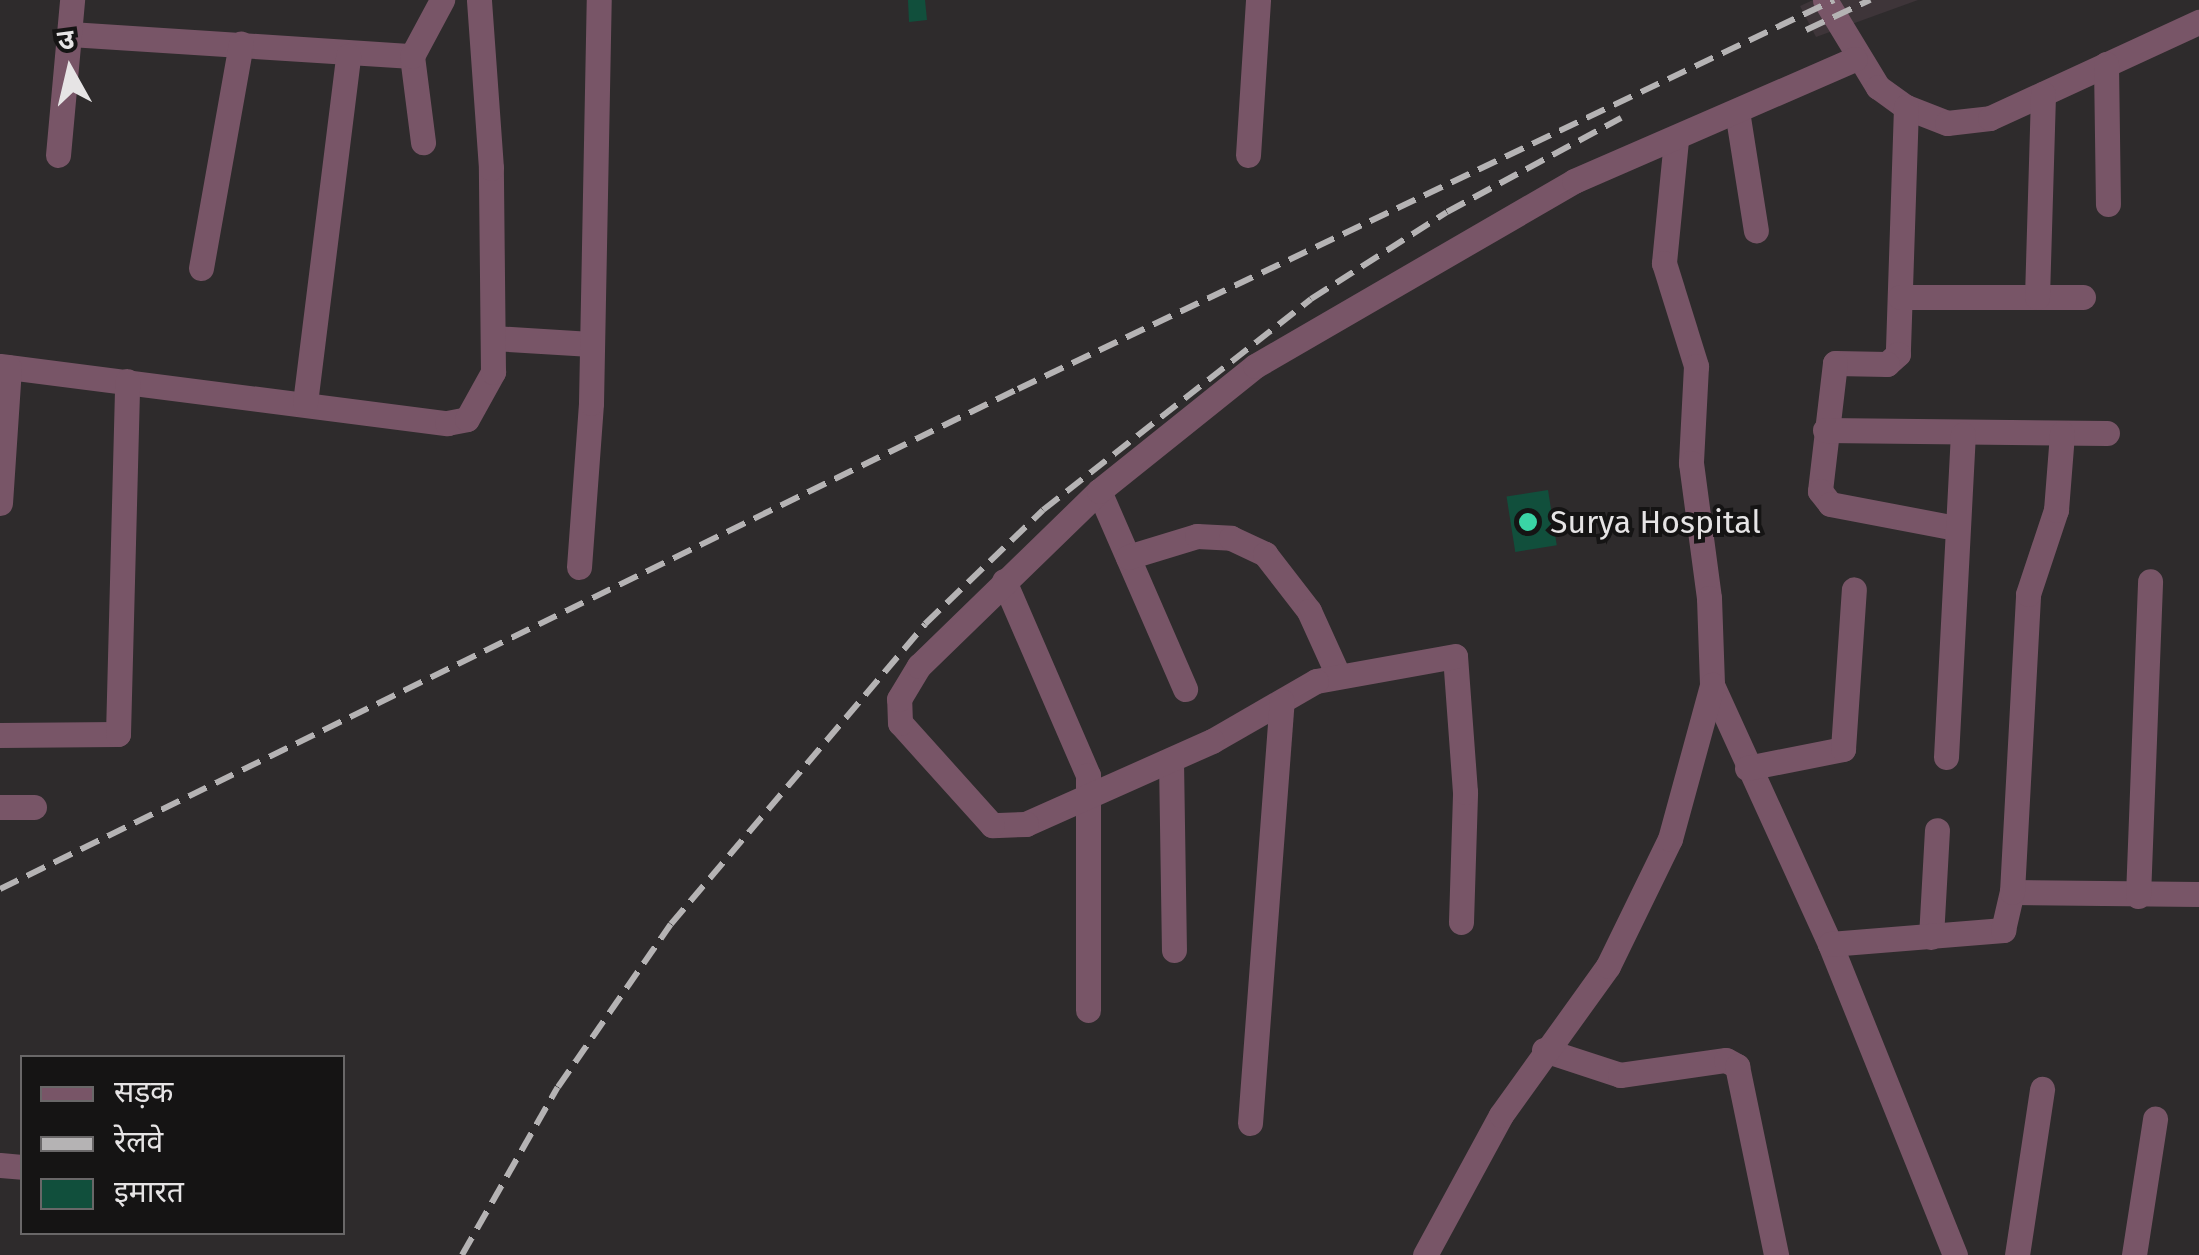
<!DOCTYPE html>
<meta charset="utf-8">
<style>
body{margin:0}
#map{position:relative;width:2199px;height:1255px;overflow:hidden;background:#2e2b2c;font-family:"Fira Sans","Noto Sans Devanagari",sans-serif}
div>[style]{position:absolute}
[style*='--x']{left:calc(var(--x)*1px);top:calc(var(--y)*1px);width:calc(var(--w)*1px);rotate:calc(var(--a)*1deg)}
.built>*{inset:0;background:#3e3539}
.building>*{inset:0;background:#114f3c;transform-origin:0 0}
.minor>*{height:25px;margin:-12.5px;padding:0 12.5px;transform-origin:12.5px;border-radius:12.5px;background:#785567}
.rail>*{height:6px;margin-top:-3px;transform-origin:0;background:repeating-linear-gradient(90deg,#b5b3b4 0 20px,transparent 0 30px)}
.dots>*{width:28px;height:28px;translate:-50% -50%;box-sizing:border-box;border:5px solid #151414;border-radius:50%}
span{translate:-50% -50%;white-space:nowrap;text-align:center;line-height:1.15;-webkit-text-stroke:8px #151414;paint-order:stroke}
.poi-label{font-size:32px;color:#e6e4e5}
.left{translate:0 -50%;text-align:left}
.legend{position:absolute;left:20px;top:1055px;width:325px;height:180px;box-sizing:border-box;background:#151414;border:2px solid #696768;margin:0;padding:12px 18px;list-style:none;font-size:30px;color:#e6e4e5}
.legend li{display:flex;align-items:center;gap:20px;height:50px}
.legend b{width:50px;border:2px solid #696768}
.north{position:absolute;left:20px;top:20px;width:100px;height:100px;-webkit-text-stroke:8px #151414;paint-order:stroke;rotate:352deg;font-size:28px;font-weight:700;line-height:40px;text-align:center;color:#e6e4e5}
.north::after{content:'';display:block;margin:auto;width:35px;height:45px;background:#e6e4e5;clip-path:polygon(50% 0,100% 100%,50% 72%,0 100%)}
</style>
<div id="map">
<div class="built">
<i style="clip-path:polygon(1813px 0,1918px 0,1816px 37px,1800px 6px)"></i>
</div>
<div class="building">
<i style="clip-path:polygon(908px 0,925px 0,927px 20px,909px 22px)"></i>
<i style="left:1548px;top:490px;width:56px;height:42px;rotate:81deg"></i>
</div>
<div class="minor">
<i style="--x:1825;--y:0;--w:102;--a:58.7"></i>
<i style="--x:1878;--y:87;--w:34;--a:36"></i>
<i style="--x:1906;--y:107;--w:44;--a:21.3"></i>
<i style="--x:1947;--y:123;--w:43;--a:-6.6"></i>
<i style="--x:1990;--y:118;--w:230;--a:-24.7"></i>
<i style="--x:70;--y:34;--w:343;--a:3.7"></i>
<i style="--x:412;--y:56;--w:87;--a:82.7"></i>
<i style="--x:412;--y:56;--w:64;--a:-61.8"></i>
<i style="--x:2106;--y:64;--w:140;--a:89.2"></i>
<i style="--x:1906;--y:107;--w:247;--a:91.9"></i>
<i style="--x:1898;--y:354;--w:15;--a:138"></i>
<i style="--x:1887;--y:364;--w:52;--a:-178.9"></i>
<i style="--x:1835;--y:363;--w:129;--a:96.7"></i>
<i style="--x:1820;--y:491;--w:16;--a:52"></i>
<i style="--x:1830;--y:504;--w:128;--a:10.8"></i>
<i style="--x:1737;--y:111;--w:121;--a:81"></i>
<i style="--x:1676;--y:140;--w:124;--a:95.6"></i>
<i style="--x:1664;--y:263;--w:108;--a:72.7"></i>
<i style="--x:1696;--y:366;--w:97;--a:93"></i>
<i style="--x:1691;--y:463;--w:136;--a:82.4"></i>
<i style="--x:1709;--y:598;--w:87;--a:88"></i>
<i style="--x:1712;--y:685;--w:285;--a:65.5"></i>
<i style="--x:1830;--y:944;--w:335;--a:68.1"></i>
<i style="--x:58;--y:155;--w:156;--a:-84.8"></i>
<i style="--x:1248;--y:155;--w:155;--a:-86.3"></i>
<i style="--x:201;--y:268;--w:228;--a:-79.9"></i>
<i style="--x:1900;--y:297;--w:183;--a:0"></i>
<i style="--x:2037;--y:297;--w:203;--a:-88.3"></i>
<i style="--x:493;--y:338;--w:98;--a:3.5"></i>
<i style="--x:0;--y:366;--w:451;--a:7.3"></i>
<i style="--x:447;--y:423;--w:20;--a:-11"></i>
<i style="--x:467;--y:419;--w:54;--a:-61"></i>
<i style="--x:493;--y:372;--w:204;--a:-90.6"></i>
<i style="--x:491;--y:168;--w:168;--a:-94.1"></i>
<i style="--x:305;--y:403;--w:350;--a:-82.9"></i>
<i style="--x:1825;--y:430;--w:282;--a:0.6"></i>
<i style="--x:1099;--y:491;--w:216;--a:66.5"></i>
<i style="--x:0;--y:503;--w:136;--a:-86.2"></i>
<i style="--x:1128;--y:557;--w:72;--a:-16.9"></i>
<i style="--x:1197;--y:536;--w:34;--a:3"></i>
<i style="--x:1231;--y:538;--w:38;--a:25"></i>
<i style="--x:1265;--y:554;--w:72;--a:52.3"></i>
<i style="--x:1309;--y:611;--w:70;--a:65.6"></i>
<i style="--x:579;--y:567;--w:164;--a:-85.8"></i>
<i style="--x:591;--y:403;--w:403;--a:-88.9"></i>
<i style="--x:1004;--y:581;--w:211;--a:66.6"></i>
<i style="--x:1088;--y:775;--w:235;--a:90"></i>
<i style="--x:0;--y:735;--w:118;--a:-0.5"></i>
<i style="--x:118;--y:734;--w:353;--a:-88.5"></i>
<i style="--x:1946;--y:757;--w:323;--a:-87"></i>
<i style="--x:1171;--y:761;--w:189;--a:89.1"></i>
<i style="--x:1747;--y:768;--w:98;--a:-11.2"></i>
<i style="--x:1843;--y:749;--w:160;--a:-86.1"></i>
<i style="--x:0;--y:807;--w:34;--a:0"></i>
<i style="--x:2012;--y:892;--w:187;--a:0.6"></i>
<i style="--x:2138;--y:896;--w:315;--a:-87.8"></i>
<i style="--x:1461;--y:922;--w:130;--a:-88.2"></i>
<i style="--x:1465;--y:792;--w:136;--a:-94.2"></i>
<i style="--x:1455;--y:656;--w:141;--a:169.8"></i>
<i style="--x:1316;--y:681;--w:120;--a:150"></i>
<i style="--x:1212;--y:741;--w:204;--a:156"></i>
<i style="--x:1026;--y:824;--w:34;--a:178"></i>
<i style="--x:992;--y:825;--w:137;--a:-132"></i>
<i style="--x:900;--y:723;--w:24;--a:-92"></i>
<i style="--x:899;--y:699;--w:39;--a:-59"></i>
<i style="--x:919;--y:666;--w:251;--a:-44.2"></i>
<i style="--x:1099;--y:491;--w:200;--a:-38.7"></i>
<i style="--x:1255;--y:366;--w:369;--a:-30.1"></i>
<i style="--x:1574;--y:181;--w:306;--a:-23.5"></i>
<i style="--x:1931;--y:937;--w:107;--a:-86.8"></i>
<i style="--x:1830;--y:944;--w:174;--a:-4.6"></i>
<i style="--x:2003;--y:930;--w:39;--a:-77"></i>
<i style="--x:2012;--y:892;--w:298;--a:-86.9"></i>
<i style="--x:2028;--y:594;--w:89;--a:-71.6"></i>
<i style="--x:2056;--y:510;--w:77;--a:-85.5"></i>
<i style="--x:1544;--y:1050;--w:80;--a:18.2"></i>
<i style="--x:1620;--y:1075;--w:107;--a:-8.1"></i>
<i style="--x:1726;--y:1060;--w:13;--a:29"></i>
<i style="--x:1737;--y:1066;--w:193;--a:78.3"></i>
<i style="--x:1250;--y:1123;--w:423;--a:-85.7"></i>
<i style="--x:0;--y:1165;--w:22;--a:5"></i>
<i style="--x:1425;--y:1255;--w:159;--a:-61.5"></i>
<i style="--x:1501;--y:1115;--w:183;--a:-54.3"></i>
<i style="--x:1608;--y:966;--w:141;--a:-64"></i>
<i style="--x:1670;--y:839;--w:160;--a:-74.7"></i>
<i style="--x:2017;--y:1255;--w:168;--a:-81.4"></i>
<i style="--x:2134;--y:1255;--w:138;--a:-81.2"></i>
</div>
<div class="rail">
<i style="--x:1806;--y:30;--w:71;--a:-25.1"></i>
<i style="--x:0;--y:889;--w:1134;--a:-26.16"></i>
<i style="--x:1018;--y:389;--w:904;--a:-25.49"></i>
<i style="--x:462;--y:1255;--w:193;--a:-60.3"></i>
<i style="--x:558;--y:1087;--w:198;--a:-55.3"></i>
<i style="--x:671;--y:924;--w:393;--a:-49.7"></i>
<i style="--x:925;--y:624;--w:164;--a:-44"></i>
<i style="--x:1043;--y:510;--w:341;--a:-38.2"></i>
<i style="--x:1311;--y:299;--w:161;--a:-32.6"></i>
<i style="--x:1447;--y:212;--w:198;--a:-28.4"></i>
</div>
<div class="dots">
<i style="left:1528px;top:522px;background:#3ad4a5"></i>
</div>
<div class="poi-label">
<span class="left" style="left:1550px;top:522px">Surya Hospital</span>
</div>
<ul class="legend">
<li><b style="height:12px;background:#785567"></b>सड़क</li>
<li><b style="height:12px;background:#b5b3b4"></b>रेलवे</li>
<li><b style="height:28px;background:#114f3c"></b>इमारत</li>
</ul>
<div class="north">उ</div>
</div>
